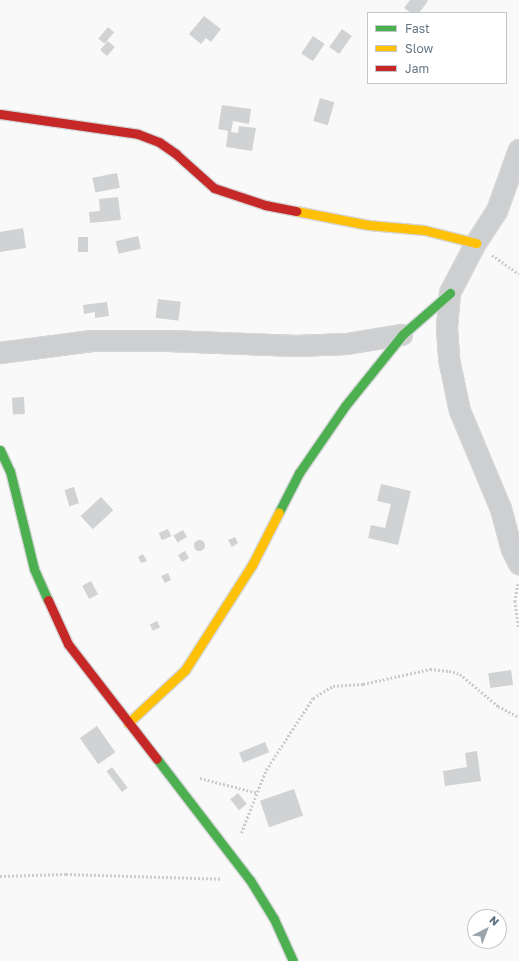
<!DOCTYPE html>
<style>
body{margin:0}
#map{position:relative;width:519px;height:961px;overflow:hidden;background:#f9f9f9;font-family:"Golos Text",sans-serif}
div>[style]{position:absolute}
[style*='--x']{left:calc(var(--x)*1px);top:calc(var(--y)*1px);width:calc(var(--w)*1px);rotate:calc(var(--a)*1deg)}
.building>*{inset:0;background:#d0d2d3;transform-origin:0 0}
.round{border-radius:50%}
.path>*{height:2.5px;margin-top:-1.25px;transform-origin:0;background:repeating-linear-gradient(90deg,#cbcccd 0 2px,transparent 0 4px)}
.roads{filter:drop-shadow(1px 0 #d5d6d7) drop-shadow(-1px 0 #d5d6d7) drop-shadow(0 1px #d5d6d7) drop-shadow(0 -1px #d5d6d7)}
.street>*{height:20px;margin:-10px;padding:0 10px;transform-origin:10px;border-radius:10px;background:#cecfd0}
.fast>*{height:9px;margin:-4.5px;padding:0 4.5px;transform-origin:4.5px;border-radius:4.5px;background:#4caf50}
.slow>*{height:9px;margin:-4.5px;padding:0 4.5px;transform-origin:4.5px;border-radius:4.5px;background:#ffc107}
.jam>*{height:9px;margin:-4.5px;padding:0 4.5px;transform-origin:4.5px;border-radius:4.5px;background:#c62828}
span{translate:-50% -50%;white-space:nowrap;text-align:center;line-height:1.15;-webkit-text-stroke:4px #fff;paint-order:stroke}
.legend{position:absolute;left:367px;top:12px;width:140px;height:72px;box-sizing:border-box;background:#fff;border:1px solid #c1c8cd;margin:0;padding:5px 7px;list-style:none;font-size:12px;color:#657683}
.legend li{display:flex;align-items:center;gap:8px;height:20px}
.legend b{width:20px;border:1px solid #c1c8cd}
.north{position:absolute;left:467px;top:909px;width:40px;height:40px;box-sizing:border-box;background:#fff;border:1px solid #c1c8cd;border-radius:50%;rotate:42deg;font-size:11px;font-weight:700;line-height:16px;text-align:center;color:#657683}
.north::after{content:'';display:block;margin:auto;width:14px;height:18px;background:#99a4ac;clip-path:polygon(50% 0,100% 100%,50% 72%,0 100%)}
</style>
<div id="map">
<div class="building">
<i style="clip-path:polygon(410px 0,427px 0,428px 1px,419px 13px,411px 13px,404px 8px)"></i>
<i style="clip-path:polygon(204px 16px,221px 29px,211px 42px,206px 38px,201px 44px,189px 34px)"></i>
<i style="left:108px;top:27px;width:8px;height:15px;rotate:40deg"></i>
<i style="left:342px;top:29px;width:12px;height:22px;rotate:35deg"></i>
<i style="left:313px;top:36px;width:14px;height:21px;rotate:34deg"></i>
<i style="left:108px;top:41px;width:9px;height:12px;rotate:41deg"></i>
<i style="left:320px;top:98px;width:15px;height:24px;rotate:16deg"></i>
<i style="clip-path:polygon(222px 105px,251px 109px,249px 124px,233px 121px,231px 132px,238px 133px,239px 126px,256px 128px,252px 151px,226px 147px,228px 131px,218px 129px)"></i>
<i style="left:117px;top:173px;width:15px;height:25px;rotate:79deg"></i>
<i style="clip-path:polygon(118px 197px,121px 220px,90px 223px,89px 212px,100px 211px,99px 199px)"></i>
<i style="clip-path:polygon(23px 228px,26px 248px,0 252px,0 232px)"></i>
<i style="left:138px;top:236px;width:13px;height:23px;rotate:77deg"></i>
<i style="left:78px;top:237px;width:10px;height:15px"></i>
<i style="left:158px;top:299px;width:23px;height:19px;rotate:7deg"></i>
<i style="clip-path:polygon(107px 302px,109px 316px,95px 318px,95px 312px,84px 314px,83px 305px)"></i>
<i style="left:24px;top:397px;width:17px;height:12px;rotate:87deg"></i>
<i style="clip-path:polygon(381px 484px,411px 491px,398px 545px,368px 538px,371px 525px,385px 528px,391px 504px,377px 501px)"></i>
<i style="left:74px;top:487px;width:17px;height:10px;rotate:73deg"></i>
<i style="left:101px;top:497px;width:18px;height:28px;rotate:47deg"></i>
<i style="left:168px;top:529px;width:8px;height:10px;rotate:67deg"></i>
<i style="left:183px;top:530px;width:8px;height:11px;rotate:60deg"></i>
<i style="clip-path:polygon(235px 537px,238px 543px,232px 547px,228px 540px)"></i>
<i class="round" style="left:193.5px;top:539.5px;width:11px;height:11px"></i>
<i style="left:185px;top:551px;width:8px;height:8px;rotate:60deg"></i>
<i style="clip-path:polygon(143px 554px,147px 561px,141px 563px,138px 557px)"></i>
<i style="clip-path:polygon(168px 573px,171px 580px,165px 583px,161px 576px)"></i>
<i style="left:91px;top:581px;width:15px;height:10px;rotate:62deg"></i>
<i style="left:157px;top:621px;width:7px;height:8px;rotate:63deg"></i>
<i style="left:511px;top:670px;width:15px;height:23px;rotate:82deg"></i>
<i style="left:97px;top:726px;width:32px;height:21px;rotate:55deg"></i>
<i style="left:265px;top:742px;width:11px;height:28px;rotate:68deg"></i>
<i style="clip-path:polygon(477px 751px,481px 781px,445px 786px,443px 771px,467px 767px,465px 753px)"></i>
<i style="left:112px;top:767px;width:26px;height:7px;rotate:53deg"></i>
<i style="left:294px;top:789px;width:28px;height:36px;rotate:71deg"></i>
<i style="left:238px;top:793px;width:14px;height:10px;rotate:51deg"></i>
</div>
<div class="path">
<i style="--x:492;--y:255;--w:33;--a:35"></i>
<i style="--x:518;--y:584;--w:17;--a:100"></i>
<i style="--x:515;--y:601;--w:28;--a:82"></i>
<i style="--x:200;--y:778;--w:60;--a:14.5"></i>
<i style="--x:241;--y:833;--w:68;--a:-68.4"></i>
<i style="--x:266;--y:770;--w:86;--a:-56.9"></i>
<i style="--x:313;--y:698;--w:23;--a:-31"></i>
<i style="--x:333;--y:686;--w:30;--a:-4"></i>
<i style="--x:363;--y:684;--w:69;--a:-12.6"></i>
<i style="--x:430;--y:669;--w:19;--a:6"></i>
<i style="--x:449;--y:671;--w:11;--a:15"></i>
<i style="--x:460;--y:674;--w:50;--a:40.1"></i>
<i style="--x:498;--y:706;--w:24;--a:28"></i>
<i style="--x:0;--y:876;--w:66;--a:-1.7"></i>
<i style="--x:66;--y:874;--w:155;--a:1.8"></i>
</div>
<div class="roads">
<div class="street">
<i style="--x:519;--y:150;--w:65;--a:109.8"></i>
<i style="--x:497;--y:211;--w:38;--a:123"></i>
<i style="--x:476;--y:243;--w:56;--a:117.5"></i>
<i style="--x:450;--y:293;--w:35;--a:95"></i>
<i style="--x:447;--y:328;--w:31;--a:86"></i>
<i style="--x:449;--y:359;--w:53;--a:78.1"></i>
<i style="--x:460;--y:411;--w:106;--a:67.3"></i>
<i style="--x:501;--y:509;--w:42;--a:75"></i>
<i style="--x:512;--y:550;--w:16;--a:63"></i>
<i style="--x:0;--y:353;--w:93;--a:-7.4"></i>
<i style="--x:92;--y:341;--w:77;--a:0"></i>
<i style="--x:169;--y:341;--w:128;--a:2.2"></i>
<i style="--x:297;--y:346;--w:50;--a:-2.3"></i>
<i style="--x:347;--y:344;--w:56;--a:-9.3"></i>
</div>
<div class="fast">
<i style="--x:0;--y:450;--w:23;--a:65"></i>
<i style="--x:10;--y:471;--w:101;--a:76.2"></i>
<i style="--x:34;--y:569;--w:34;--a:66"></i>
<i style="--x:279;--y:512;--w:44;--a:-62.9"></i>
<i style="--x:299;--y:473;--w:81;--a:-55.5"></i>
<i style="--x:345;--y:406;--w:91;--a:-51.2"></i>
<i style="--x:402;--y:335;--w:64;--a:-41.2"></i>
<i style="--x:157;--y:759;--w:153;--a:52.5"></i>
<i style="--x:250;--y:880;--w:46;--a:58.4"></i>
<i style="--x:274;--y:919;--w:46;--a:65.7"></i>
</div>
<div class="slow">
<i style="--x:296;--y:211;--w:74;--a:10.9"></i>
<i style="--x:369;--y:225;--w:55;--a:5.2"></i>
<i style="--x:424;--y:230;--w:54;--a:14"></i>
<i style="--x:128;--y:723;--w:78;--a:-42.9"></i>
<i style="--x:185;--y:670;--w:125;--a:-57.5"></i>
<i style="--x:252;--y:565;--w:59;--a:-63"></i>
</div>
<div class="jam">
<i style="--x:0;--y:114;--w:139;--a:8.2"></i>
<i style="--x:138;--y:134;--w:22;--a:21"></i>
<i style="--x:159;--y:142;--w:21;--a:35"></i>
<i style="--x:176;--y:154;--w:51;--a:41.8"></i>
<i style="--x:214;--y:188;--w:54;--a:18.4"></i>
<i style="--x:265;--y:205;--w:32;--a:11"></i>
<i style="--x:48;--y:600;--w:48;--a:65.6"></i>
<i style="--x:68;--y:644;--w:145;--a:52.3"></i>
</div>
</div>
<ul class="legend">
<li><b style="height:5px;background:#4caf50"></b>Fast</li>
<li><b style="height:5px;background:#ffc107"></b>Slow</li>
<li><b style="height:5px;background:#c62828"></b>Jam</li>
</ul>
<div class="north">N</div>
</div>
